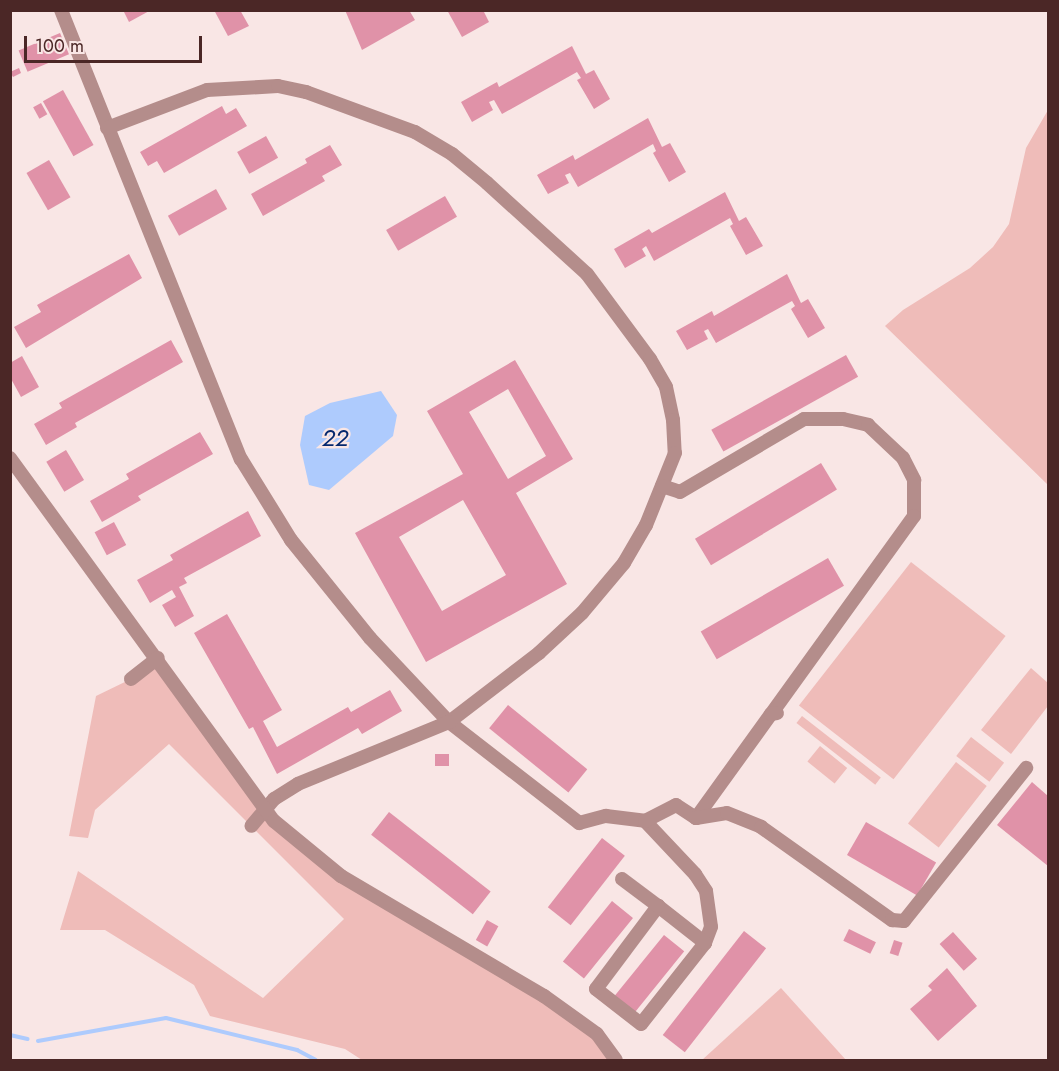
<!DOCTYPE html>
<style>
body{margin:0}
#map{position:relative;width:1059px;height:1071px;overflow:hidden;background:#f9e6e5;font-family:Jost,sans-serif}
div>[style]{position:absolute}
[style*='--x']{left:calc(var(--x)*1px);top:calc(var(--y)*1px);width:calc(var(--w)*1px);rotate:calc(var(--a)*1deg)}
.green>*{inset:0;background:#efbcb9;transform-origin:0 0}
.water>*{inset:0;background:#aecbfd}
.stream>*{height:4px;margin:-2px;padding:0 2px;transform-origin:2px;border-radius:2px;background:#aecbfd}
.building>*{inset:0;background:#e092a8;transform-origin:0 0}
.minor>*{height:14px;margin:-7px;padding:0 7px;transform-origin:7px;border-radius:7px;background:#b48d8b}
span{translate:-50% -50%;white-space:nowrap;text-align:center;line-height:1.15;-webkit-text-stroke:4.5px #f9e6e5;paint-order:stroke}
.water-label{font-size:24px;color:#05286e;font-style:italic}
.frame{position:absolute;inset:0;border:12px solid #4b2726;pointer-events:none}
.scale{position:absolute;left:24px;top:36px;width:178px;height:27px;box-sizing:border-box;border:3px solid #4b2726;border-top:0;padding-left:8px;font-size:18px;line-height:21px;white-space:nowrap;color:#4b2726;-webkit-text-stroke:4px #f9e6e5;paint-order:stroke}
</style>
<div id="map">
<div class="green">
<i style="clip-path:polygon(1048px 110px,1048px 485px,885px 326px,903px 310px,970px 268px,993px 247px,1009px 224px,1026px 148px)"></i>
<i style="left:911px;top:562px;width:120px;height:182px;rotate:38deg"></i>
<i style="clip-path:polygon(158px 658px,265px 807px,307px 851px,597px 1034px,616px 1060px,362px 1060px,345px 1049px,210px 1016px,194px 985px,105px 930px,60px 930px,78px 871px,263px 998px,344px 919px,169px 744px,95px 810px,88px 838px,69px 836px,96px 696px,131px 679px)"></i>
<i style="clip-path:polygon(1031px 668px,1048px 683px,1048px 706px,1011px 754px,981px 730px)"></i>
<i style="left:802px;top:716px;width:100px;height:9px;rotate:38deg"></i>
<i style="left:971px;top:737px;width:42px;height:24px;rotate:38deg"></i>
<i style="left:820px;top:746px;width:35px;height:20px;rotate:39deg"></i>
<i style="left:956px;top:762px;width:39px;height:78px;rotate:38deg"></i>
<i style="clip-path:polygon(781px 988px,846px 1060px,702px 1060px)"></i>
</div>
<div class="water">
<i style="clip-path:polygon(381px 391px,397px 415px,393px 436px,329px 490px,309px 485px,300px 445px,305px 416px,330px 403px)"></i>
</div>
<div class="stream">
<i style="--x:10;--y:1035;--w:18;--a:13"></i>
<i style="--x:38;--y:1041;--w:130;--a:-10.2"></i>
<i style="--x:166;--y:1018;--w:135;--a:13.7"></i>
<i style="--x:297;--y:1050;--w:21;--a:28"></i>
</div>
<div class="building">
<i style="clip-path:polygon(123px 10px,151px 10px,129px 22px)"></i>
<i style="clip-path:polygon(214px 10px,240px 10px,249px 26px,228px 36px)"></i>
<i style="clip-path:polygon(345px 10px,409px 10px,415px 20px,362px 50px)"></i>
<i style="clip-path:polygon(447px 10px,483px 10px,489px 22px,462px 37px)"></i>
<i style="left:60px;top:33px;width:23px;height:45px;rotate:67deg"></i>
<i style="clip-path:polygon(572px 46px,586px 74px,594px 70px,610px 99px,594px 109px,577px 80px,581px 78px,577px 72px,502px 114px,494px 100px,489px 102px,493px 110px,472px 122px,461px 102px,497px 82px,499px 87px)"></i>
<i style="clip-path:polygon(19px 68px,21px 73px,13px 77px,10px 72px)"></i>
<i style="left:63px;top:90px;width:63px;height:23px;rotate:61deg"></i>
<i style="left:41px;top:103px;width:13px;height:9px;rotate:61deg"></i>
<i style="clip-path:polygon(222px 106px,226px 114px,236px 108px,247px 126px,164px 173px,157px 161px,148px 166px,140px 152px)"></i>
<i style="clip-path:polygon(648px 118px,662px 147px,670px 143px,686px 172px,669px 182px,653px 153px,656px 151px,653px 144px,578px 187px,570px 173px,565px 175px,569px 183px,548px 194px,537px 175px,573px 155px,575px 160px)"></i>
<i style="left:266px;top:136px;width:25px;height:33px;rotate:61deg"></i>
<i style="clip-path:polygon(330px 145px,342px 165px,322px 176px,325px 181px,263px 216px,251px 194px,307px 163px,305px 159px)"></i>
<i style="left:49px;top:160px;width:43px;height:26px;rotate:60deg"></i>
<i style="left:216px;top:189px;width:23px;height:55px;rotate:61deg"></i>
<i style="clip-path:polygon(725px 192px,739px 221px,746px 217px,763px 246px,746px 255px,730px 226px,733px 224px,730px 218px,654px 261px,646px 246px,642px 249px,646px 256px,625px 268px,614px 249px,649px 229px,652px 233px)"></i>
<i style="left:445px;top:196px;width:24px;height:68px;rotate:60deg"></i>
<i style="clip-path:polygon(129px 254px,142px 278px,26px 348px,14px 327px,41px 312px,37px 305px)"></i>
<i style="clip-path:polygon(787px 274px,801px 303px,808px 299px,825px 328px,808px 338px,791px 309px,795px 306px,792px 301px,716px 343px,708px 329px,704px 331px,708px 339px,687px 350px,676px 331px,712px 311px,714px 316px)"></i>
<i style="clip-path:polygon(171px 340px,183px 362px,75px 423px,77px 427px,46px 445px,34px 424px,62px 408px,59px 403px)"></i>
<i style="left:846px;top:355px;width:25px;height:154px;rotate:61deg"></i>
<i style="clip-path:polygon(22px 356px,39px 387px,21px 397px,10px 377px,10px 363px)"></i>
<i style="clip-path:polygon(evenodd,515px 360px,573px 459px,516px 493px,567px 584px,426px 662px,355px 533px,463px 474px,427px 411px,515px 360px,508px 389px,546px 456px,508px 479px,469px 412px,508px 389px,515px 360px,463px 500px,506px 575px,442px 611px,399px 537px,463px 500px)"></i>
<i style="clip-path:polygon(200px 432px,213px 454px,138px 496px,141px 500px,102px 522px,90px 501px,129px 479px,126px 474px)"></i>
<i style="left:66px;top:450px;width:35px;height:23px;rotate:59deg"></i>
<i style="left:821px;top:463px;width:31px;height:147px;rotate:59deg"></i>
<i style="clip-path:polygon(248px 511px,261px 536px,184px 578px,187px 583px,179px 587px,194px 616px,175px 627px,162px 605px,176px 597px,172px 590px,150px 603px,137px 580px,173px 560px,170px 555px)"></i>
<i style="left:114px;top:522px;width:26px;height:22px;rotate:62deg"></i>
<i style="left:828px;top:558px;width:32px;height:147px;rotate:60deg"></i>
<i style="clip-path:polygon(227px 614px,282px 710px,263px 721px,277px 747px,348px 707px,351px 712px,390px 690px,402px 711px,362px 734px,358px 728px,277px 774px,253px 727px,249px 729px,194px 633px)"></i>
<i style="left:508px;top:705px;width:102px;height:30px;rotate:39deg"></i>
<i style="left:435px;top:754px;width:14px;height:12px"></i>
<i style="clip-path:polygon(1032px 782px,1048px 796px,1048px 866px,997px 825px)"></i>
<i style="left:389px;top:812px;width:129px;height:29px;rotate:38deg"></i>
<i style="left:866px;top:822px;width:81px;height:38px;rotate:30deg"></i>
<i style="left:602px;top:838px;width:29px;height:88px;rotate:38deg"></i>
<i style="left:612px;top:901px;width:27px;height:78px;rotate:39deg"></i>
<i style="left:487px;top:920px;width:13px;height:23px;rotate:29deg"></i>
<i style="left:849px;top:929px;width:30px;height:13px;rotate:26deg"></i>
<i style="left:744px;top:931px;width:28px;height:132px;rotate:38deg"></i>
<i style="left:953px;top:932px;width:36px;height:18px;rotate:48deg"></i>
<i style="left:664px;top:935px;width:26px;height:78px;rotate:39deg"></i>
<i style="left:894px;top:940px;width:9px;height:14px;rotate:18deg"></i>
<i style="clip-path:polygon(947px 968px,977px 1006px,938px 1041px,910px 1009px,932px 990px,928px 986px)"></i>
</div>
<div class="minor">
<i style="--x:61;--y:10;--w:484;--a:68.2"></i>
<i style="--x:241;--y:459;--w:95;--a:58.3"></i>
<i style="--x:291;--y:540;--w:126;--a:51.1"></i>
<i style="--x:370;--y:638;--w:115;--a:46.8"></i>
<i style="--x:449;--y:722;--w:165;--a:37.8"></i>
<i style="--x:579;--y:823;--w:28;--a:-15"></i>
<i style="--x:606;--y:816;--w:39;--a:7"></i>
<i style="--x:645;--y:821;--w:73;--a:46.7"></i>
<i style="--x:695;--y:874;--w:20;--a:57"></i>
<i style="--x:706;--y:891;--w:36;--a:82"></i>
<i style="--x:711;--y:927;--w:17;--a:111"></i>
<i style="--x:705;--y:943;--w:103;--a:128.3"></i>
<i style="--x:641;--y:1024;--w:57;--a:-142.1"></i>
<i style="--x:596;--y:989;--w:104;--a:-53.2"></i>
<i style="--x:658;--y:906;--w:60;--a:38.2"></i>
<i style="--x:107;--y:128;--w:107;--a:-20.8"></i>
<i style="--x:207;--y:90;--w:71;--a:-3.2"></i>
<i style="--x:278;--y:86;--w:29;--a:12"></i>
<i style="--x:306;--y:92;--w:116;--a:20.2"></i>
<i style="--x:415;--y:132;--w:43;--a:30.7"></i>
<i style="--x:452;--y:154;--w:45;--a:39.6"></i>
<i style="--x:487;--y:183;--w:135;--a:42.3"></i>
<i style="--x:587;--y:274;--w:106;--a:53.5"></i>
<i style="--x:650;--y:359;--w:32;--a:60"></i>
<i style="--x:666;--y:387;--w:34;--a:78"></i>
<i style="--x:673;--y:420;--w:33;--a:87"></i>
<i style="--x:675;--y:453;--w:78;--a:111.9"></i>
<i style="--x:646;--y:525;--w:44;--a:120.1"></i>
<i style="--x:624;--y:563;--w:65;--a:130"></i>
<i style="--x:582;--y:613;--w:59;--a:137.1"></i>
<i style="--x:539;--y:653;--w:113;--a:142.5"></i>
<i style="--x:449;--y:722;--w:163;--a:157.7"></i>
<i style="--x:298;--y:784;--w:28;--a:148"></i>
<i style="--x:274;--y:799;--w:35;--a:130"></i>
<i style="--x:10;--y:458;--w:449;--a:54"></i>
<i style="--x:274;--y:821;--w:87;--a:39.4"></i>
<i style="--x:341;--y:876;--w:236;--a:30.6"></i>
<i style="--x:544;--y:996;--w:65;--a:35.6"></i>
<i style="--x:597;--y:1034;--w:32;--a:54"></i>
<i style="--x:662;--y:486;--w:19;--a:18"></i>
<i style="--x:680;--y:492;--w:144;--a:-30.5"></i>
<i style="--x:804;--y:419;--w:39;--a:0"></i>
<i style="--x:843;--y:419;--w:26;--a:13"></i>
<i style="--x:868;--y:425;--w:48;--a:43.3"></i>
<i style="--x:903;--y:458;--w:25;--a:63"></i>
<i style="--x:914;--y:480;--w:36;--a:90"></i>
<i style="--x:914;--y:516;--w:244;--a:125.8"></i>
<i style="--x:131;--y:679;--w:34;--a:-38"></i>
<i style="--x:696;--y:818;--w:128;--a:-54.2"></i>
<i style="--x:771;--y:714;--w:6;--a:-9"></i>
<i style="--x:645;--y:821;--w:35;--a:-27"></i>
<i style="--x:676;--y:805;--w:24;--a:33"></i>
<i style="--x:696;--y:818;--w:31;--a:-9"></i>
<i style="--x:727;--y:813;--w:37;--a:22"></i>
<i style="--x:761;--y:827;--w:161;--a:35.4"></i>
<i style="--x:892;--y:920;--w:12;--a:5"></i>
<i style="--x:904;--y:921;--w:196;--a:-51.4"></i>
<i style="--x:622;--y:879;--w:45;--a:36.9"></i>
</div>
<div class="water-label">
<span style="left:335px;top:438px">22</span>
</div>
<div class="frame"></div>
<div class="scale">100 m</div>
</div>
